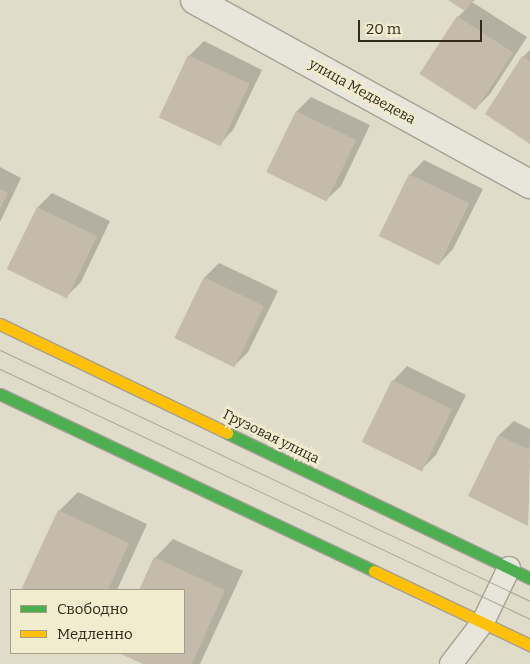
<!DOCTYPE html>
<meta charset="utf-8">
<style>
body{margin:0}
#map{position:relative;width:530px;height:664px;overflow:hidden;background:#e0dcca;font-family:Bitter,serif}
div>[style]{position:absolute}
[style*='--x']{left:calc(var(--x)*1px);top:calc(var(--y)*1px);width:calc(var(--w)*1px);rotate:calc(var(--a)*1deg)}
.shadow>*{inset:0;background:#0003}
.building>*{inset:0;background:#c4bbab;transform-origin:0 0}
.roads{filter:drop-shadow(1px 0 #a5a093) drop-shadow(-1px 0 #a5a093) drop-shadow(0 1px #a5a093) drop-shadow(0 -1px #a5a093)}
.lane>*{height:22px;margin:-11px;padding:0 11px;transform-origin:11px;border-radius:11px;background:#e8e6db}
.street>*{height:28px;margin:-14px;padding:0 14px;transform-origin:14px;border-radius:14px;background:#e8e6db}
.fast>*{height:11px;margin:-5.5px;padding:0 5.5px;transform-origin:5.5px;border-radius:5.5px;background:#4caf50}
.slow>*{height:11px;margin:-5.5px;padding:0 5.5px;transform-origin:5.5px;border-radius:5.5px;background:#ffc107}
.tram>*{height:1px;margin:-0.5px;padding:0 0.5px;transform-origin:0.5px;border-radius:0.5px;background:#a8a59c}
span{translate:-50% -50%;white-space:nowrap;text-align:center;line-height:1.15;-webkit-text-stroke:4.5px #f2eccf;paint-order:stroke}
.street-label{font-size:14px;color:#322a1d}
.legend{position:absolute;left:10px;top:589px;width:175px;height:65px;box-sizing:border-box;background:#f2eccf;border:1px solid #a59e88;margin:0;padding:6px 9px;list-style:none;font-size:15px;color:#322a1d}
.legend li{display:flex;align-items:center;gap:10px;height:25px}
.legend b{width:25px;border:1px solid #a59e88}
.scale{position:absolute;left:358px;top:20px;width:124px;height:22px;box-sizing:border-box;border:2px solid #322a1d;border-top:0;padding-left:6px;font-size:15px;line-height:18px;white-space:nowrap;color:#322a1d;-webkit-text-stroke:4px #f2eccf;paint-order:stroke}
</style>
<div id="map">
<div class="shadow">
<i style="clip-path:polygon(450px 0,475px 0,472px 2px,527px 37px,490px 94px,475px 109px,458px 17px,465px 10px)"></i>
<i style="clip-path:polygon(204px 41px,262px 70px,233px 130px,219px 145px,189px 56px)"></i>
<i style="clip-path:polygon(530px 50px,530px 142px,523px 57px)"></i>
<i style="clip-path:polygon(311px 97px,370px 125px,341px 186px,326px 200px,268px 172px,297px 111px)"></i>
<i style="clip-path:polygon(424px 160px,483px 189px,453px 249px,439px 264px,410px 175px)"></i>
<i style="clip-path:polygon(0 167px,21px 178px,0 222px)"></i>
<i style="clip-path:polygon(52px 193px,110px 221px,81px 282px,66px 297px,8px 268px,38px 207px)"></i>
<i style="clip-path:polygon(219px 263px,278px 291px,248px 352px,234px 366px,176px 338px,205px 277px)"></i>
<i style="clip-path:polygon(407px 366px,466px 395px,436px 455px,421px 470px,393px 381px)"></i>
<i style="clip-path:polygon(514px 421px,530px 429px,528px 524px,470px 496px,499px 435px)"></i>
<i style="clip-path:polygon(78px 492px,147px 524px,117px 590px,23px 590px,59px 511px)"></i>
<i style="clip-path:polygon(173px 539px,243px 571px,200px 664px,146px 664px,122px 653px,184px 653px,184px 590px,140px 590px,155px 558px)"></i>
</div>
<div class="building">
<i style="clip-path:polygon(448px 0,473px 0,465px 11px)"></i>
<i style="left:457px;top:16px;width:67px;height:69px;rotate:33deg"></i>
<i style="left:188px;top:55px;width:68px;height:69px;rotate:25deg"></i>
<i style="clip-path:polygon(522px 56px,530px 61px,530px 144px,485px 114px)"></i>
<i style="left:296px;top:111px;width:67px;height:68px;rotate:26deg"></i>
<i style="left:409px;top:174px;width:67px;height:69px;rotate:26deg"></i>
<i style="clip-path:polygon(0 189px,8px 193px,0 209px)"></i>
<i style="left:37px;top:207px;width:67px;height:69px;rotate:26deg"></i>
<i style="left:204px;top:277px;width:67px;height:68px;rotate:26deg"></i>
<i style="left:392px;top:380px;width:67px;height:69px;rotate:26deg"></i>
<i style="clip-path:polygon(498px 435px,530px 450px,528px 526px,468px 496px)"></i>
<i style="clip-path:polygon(58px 510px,129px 543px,108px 590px,21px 590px)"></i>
<i style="clip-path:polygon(154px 557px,225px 590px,192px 664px,143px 664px,119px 653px,184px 653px,184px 590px,139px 590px)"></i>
</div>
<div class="roads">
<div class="lane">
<i style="--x:451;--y:664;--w:53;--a:-52.7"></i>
<i style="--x:483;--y:622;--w:60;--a:-64.3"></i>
</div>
<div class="street">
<i style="--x:195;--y:0;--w:382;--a:28.8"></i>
</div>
<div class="fast">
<i style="--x:0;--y:394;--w:414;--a:25.3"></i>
<i style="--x:227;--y:433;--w:336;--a:25.6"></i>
</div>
<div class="slow">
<i style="--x:0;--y:324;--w:252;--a:25.6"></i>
<i style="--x:374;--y:571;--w:173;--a:25.4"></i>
</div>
</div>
<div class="tram">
<i style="--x:0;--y:350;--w:586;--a:25.34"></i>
<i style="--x:0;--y:369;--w:586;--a:25.25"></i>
</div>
<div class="street-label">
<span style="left:362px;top:92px;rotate:29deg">улица Медведева</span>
<span style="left:271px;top:437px;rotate:26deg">Грузовая улица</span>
</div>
<ul class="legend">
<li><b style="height:6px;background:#4caf50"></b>Свободно</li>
<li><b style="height:6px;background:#ffc107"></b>Медленно</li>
</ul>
<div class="scale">20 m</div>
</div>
